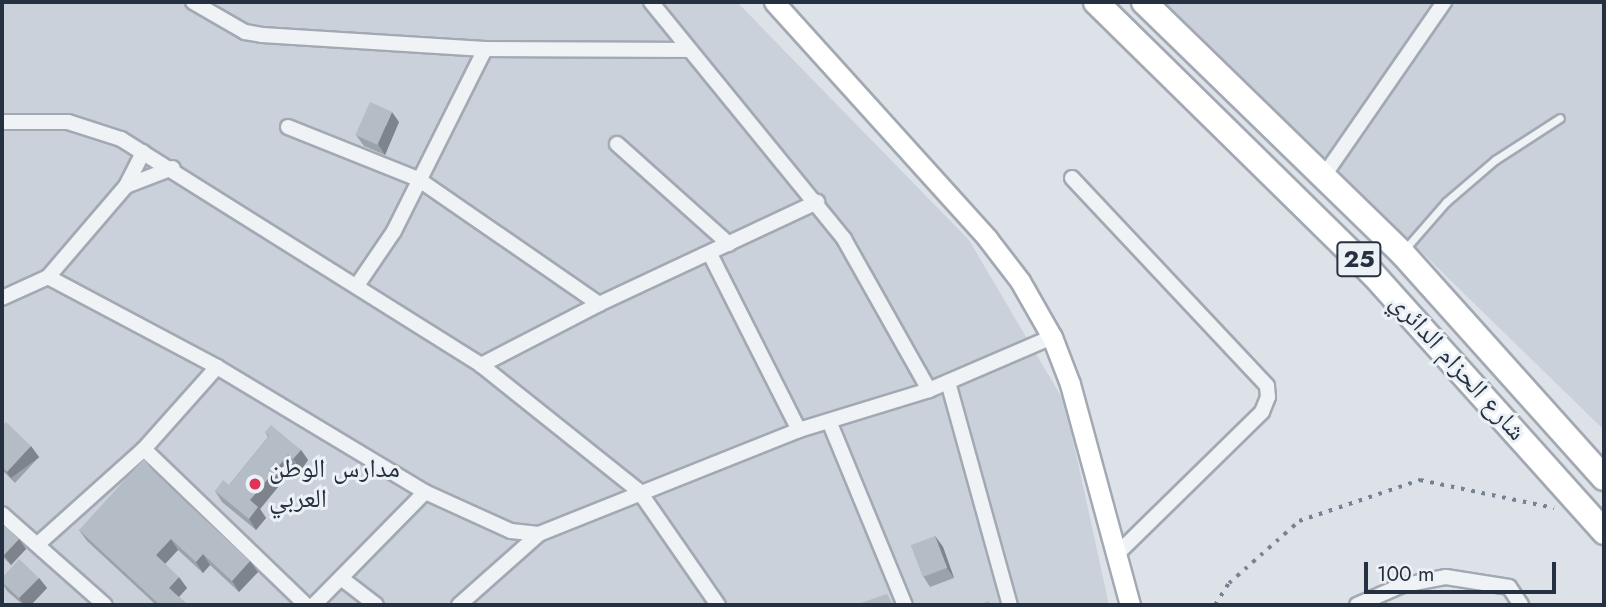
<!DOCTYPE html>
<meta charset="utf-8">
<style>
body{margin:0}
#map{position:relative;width:1606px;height:607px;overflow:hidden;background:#dde2e9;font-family:Jost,"Noto Naskh Arabic",sans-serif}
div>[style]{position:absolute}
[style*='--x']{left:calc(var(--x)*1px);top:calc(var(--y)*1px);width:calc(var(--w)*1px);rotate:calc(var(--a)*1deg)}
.built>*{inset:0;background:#cbd1db}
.roads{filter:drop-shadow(2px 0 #a2a9b3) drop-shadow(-2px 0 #a2a9b3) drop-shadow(0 2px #a2a9b3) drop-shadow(0 -2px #a2a9b3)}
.lane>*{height:7px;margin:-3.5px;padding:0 3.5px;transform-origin:3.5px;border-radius:3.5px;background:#f0f3f6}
.street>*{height:14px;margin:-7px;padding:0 7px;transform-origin:7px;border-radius:7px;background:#f0f3f6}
.secondary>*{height:19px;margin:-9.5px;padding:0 9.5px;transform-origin:9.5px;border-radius:9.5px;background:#fff}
.highway>*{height:24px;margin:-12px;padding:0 12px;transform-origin:12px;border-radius:12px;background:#fff}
.rail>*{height:3.5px;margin-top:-1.75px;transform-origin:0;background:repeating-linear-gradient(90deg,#758294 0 3.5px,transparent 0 10.5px)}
.wall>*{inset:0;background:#9ba2aa}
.shaded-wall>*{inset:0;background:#7e848b;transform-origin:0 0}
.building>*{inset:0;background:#b4bcc6;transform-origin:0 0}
.dots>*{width:19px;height:19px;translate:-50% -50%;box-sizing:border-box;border:4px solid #ecf1f6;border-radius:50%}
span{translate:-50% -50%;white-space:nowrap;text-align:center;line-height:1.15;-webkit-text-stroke:6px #ecf1f6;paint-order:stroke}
.shield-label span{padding:2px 5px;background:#ecf1f6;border:2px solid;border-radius:5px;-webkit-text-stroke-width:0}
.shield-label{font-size:24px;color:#253141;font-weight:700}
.street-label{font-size:26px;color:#253141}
.poi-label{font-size:26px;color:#253141}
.left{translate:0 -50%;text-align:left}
.frame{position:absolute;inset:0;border:4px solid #253141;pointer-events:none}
.scale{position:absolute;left:1364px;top:562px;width:192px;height:32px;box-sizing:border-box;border:4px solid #253141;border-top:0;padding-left:9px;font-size:21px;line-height:24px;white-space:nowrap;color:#253141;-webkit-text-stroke:5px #ecf1f6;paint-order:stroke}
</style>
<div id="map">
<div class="built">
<i style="clip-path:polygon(2px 2px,737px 2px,969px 240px,1065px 403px,1109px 605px,2px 605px)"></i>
<i style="clip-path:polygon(1165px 2px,1604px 2px,1604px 430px)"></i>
</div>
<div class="roads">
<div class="lane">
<i style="--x:1405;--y:249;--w:62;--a:-48.9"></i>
<i style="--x:1446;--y:202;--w:65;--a:-40.6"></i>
<i style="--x:1495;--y:160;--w:77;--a:-32.9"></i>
</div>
<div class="street">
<i style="--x:193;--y:2;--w:60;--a:30"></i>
<i style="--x:245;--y:32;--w:17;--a:10"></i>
<i style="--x:262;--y:35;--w:223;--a:3.6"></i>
<i style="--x:485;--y:49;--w:204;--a:0.3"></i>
<i style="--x:651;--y:2;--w:306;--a:50.8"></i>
<i style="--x:844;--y:239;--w:173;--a:60.6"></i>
<i style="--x:2;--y:122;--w:66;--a:0"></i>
<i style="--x:68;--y:122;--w:56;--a:17.8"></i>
<i style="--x:121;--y:139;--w:425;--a:32.1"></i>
<i style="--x:481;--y:365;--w:202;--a:38.6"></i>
<i style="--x:639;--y:491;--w:139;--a:55.3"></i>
<i style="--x:288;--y:127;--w:140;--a:21.8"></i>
<i style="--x:418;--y:179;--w:220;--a:34.6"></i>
<i style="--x:617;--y:144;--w:150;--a:41.8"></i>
<i style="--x:1323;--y:177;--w:213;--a:-55.3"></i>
<i style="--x:1072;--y:178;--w:285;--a:46.8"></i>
<i style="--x:1267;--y:386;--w:11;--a:85"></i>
<i style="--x:1268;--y:397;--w:16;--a:112"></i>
<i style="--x:1262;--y:412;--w:204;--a:135.6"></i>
<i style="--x:126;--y:186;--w:50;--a:-21"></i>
<i style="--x:710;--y:254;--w:197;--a:63.2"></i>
<i style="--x:48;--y:277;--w:191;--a:28"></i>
<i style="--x:217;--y:367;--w:243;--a:31"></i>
<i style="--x:425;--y:492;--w:94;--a:24.4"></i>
<i style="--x:511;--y:531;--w:28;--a:6"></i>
<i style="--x:358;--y:284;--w:64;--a:-55.8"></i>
<i style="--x:394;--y:231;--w:203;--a:-63.4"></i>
<i style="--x:2;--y:298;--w:51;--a:-24.5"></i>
<i style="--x:48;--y:277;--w:120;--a:-49.4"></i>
<i style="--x:126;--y:186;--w:38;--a:-63"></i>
<i style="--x:481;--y:365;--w:133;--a:-27.3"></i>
<i style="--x:599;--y:304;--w:241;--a:-25.1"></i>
<i style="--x:948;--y:382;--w:231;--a:74.5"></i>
<i style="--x:829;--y:421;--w:199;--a:67.6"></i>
<i style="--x:144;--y:449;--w:225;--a:43.9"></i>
<i style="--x:2;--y:514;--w:137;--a:41.5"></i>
<i style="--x:38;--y:544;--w:142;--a:-41.9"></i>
<i style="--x:144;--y:449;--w:110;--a:-48.3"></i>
<i style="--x:341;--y:578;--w:44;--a:37.6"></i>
<i style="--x:314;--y:605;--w:158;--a:-45.5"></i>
<i style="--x:459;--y:605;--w:107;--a:-41.6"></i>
<i style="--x:539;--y:534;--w:280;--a:-21.8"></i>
<i style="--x:799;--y:430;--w:136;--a:-17.1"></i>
<i style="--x:929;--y:390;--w:134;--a:-23.3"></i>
<i style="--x:1357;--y:605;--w:47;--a:-23.8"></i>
<i style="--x:1400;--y:586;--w:47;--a:-11.1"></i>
<i style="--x:1446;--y:577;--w:64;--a:9"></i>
<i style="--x:1509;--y:587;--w:22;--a:56"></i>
</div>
<div class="secondary">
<i style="--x:774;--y:2;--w:318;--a:47.9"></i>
<i style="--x:987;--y:238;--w:54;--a:52.5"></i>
<i style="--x:1020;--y:281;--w:64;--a:60.3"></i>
<i style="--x:1052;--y:337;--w:50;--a:69"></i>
<i style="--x:1070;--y:384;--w:229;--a:74.8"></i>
</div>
<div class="highway">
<i style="--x:1096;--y:2;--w:387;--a:44.5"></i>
<i style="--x:1372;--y:273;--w:348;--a:48.1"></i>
<i style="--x:1144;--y:2;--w:360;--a:44.2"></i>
<i style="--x:1402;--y:253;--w:302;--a:48.1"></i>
</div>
</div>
<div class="rail">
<i style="--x:1215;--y:605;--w:26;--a:-58"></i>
<i style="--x:1229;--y:583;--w:94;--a:-41.5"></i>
<i style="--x:1299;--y:521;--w:128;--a:-18.7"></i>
<i style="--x:1420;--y:480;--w:137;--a:11.8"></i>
</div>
<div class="wall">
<i style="clip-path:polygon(399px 122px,385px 155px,364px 146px,356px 135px)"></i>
<i style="clip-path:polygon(2px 427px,39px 457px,15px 483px,2px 470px)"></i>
<i style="clip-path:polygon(265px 432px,301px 450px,308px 460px,301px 470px,296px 465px,260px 509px,266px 518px,256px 530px,222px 502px,215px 491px,229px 485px,268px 437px)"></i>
<i style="clip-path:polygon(155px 474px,258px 572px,239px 592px,210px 565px,203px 573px,178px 550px,165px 564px,187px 588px,179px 597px,188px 605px,156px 605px,87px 541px,79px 530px)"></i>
<i style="clip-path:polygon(2px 523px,26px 549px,11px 565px,2px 556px)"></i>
<i style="clip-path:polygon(935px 536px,943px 547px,954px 578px,930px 587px,923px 576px)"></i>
<i style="clip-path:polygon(2px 578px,39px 578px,47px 588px,31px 605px,23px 605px,7px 591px,2px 583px)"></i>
</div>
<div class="shaded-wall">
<i style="clip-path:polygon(392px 112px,399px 122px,385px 155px,378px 144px)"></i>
<i style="left:31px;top:446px;width:14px;height:35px;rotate:54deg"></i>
<i style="clip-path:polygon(301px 450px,308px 460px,301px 470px,293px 459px)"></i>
<i style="clip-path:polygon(288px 455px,296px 465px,260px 509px,266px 518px,256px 530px,249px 519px,250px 500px)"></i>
<i style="clip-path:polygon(935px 536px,943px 547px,954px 578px,947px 568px)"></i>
<i style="clip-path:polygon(19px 539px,26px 549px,11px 565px,4px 555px)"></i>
<i style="clip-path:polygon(171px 539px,178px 550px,163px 566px,156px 555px)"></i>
<i style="clip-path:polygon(203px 554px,210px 565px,203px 573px,196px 562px)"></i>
<i style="clip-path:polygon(250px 561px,258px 572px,239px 592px,232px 581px)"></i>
<i style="clip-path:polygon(179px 577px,187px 588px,177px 599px,169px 588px)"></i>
<i style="clip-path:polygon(39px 578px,47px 588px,31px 605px,24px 605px,19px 598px)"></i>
</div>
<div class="building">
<i style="left:370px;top:102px;width:24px;height:36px;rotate:24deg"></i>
<i style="clip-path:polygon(6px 422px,31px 446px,7px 472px,2px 467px,2px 427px)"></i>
<i style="clip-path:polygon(271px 425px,301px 450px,293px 459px,288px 455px,250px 500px,258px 507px,249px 519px,215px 491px,223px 480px,229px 485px,269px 436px,265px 432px)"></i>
<i style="clip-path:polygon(144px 459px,155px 474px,250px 561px,232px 581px,203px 554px,196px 562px,171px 539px,156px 555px,179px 577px,169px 588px,188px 605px,160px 605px,79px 530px)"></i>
<i style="clip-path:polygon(2px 523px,19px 539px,4px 555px,2px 552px)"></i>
<i style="left:935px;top:536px;width:34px;height:26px;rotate:69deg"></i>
<i style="clip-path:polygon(19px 559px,39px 578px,19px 598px,2px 582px,2px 578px)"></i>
<i style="clip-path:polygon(887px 594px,893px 605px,855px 605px)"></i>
<i style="clip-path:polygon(989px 601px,990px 605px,977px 605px)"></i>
</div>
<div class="dots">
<i style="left:255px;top:484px;background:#dc3357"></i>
</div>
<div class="shield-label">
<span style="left:1359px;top:259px">25</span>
</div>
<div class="street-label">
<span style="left:1458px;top:367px;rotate:48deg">شارع الحزام الدائري</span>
</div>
<div class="poi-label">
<span class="left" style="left:269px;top:484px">مدارس الوطن<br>العربي</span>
</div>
<div class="frame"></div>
<div class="scale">100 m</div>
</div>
